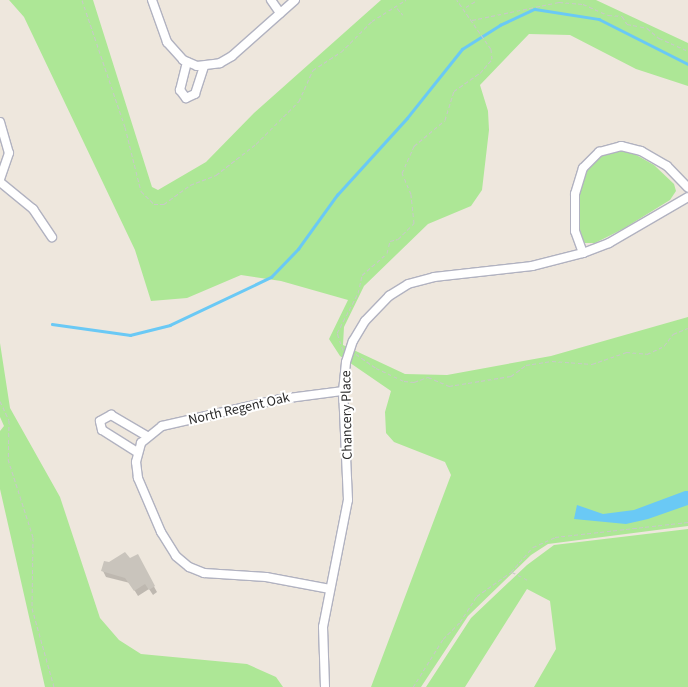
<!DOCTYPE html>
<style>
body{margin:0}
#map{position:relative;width:688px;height:687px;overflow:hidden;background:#eee7dd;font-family:"Source Sans 3",sans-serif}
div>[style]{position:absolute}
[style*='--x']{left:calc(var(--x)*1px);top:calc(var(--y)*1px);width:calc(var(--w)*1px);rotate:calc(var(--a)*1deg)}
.green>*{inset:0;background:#ade796}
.water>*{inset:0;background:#6ac9f5}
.shadow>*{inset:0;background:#0003}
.stream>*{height:2.5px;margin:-1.25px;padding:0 1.25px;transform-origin:1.25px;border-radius:1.25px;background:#6ac9f5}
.building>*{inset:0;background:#c9c4bc}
.path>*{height:1px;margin-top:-0.5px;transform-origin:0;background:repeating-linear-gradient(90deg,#c8c8c8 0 4px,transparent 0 6.5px)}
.roads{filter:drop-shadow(1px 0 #b1b2c0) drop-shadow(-1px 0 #b1b2c0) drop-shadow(0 1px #b1b2c0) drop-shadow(0 -1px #b1b2c0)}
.street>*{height:8px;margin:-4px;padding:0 4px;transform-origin:4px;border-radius:4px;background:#fff}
span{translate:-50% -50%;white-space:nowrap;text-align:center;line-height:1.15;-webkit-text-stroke:4px #fff;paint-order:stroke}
.street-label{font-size:14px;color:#2b2b2b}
</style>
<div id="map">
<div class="green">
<i style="clip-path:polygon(9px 0,93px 0,152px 187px,158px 190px,206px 162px,254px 113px,381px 0,596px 0,688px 43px,688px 86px,636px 69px,570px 35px,529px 34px,480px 85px,488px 111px,489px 130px,482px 190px,471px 206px,428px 224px,364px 286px,344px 327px,343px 345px,405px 374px,447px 375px,551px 356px,688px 317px,688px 526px,548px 544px,531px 555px,468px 616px,421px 687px,371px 687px,451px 475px,445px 462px,394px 442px,386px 433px,385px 412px,391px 391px,340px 356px,329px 339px,348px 300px,281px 281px,241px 275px,187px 298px,151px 301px,135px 250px,24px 17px)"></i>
<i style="clip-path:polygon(618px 150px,631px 152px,654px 165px,674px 184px,676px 191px,670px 200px,623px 229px,595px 243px,584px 243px,578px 223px,577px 204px,585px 173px,599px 156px)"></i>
<i style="clip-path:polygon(0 343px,10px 408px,60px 497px,100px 618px,119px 640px,141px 654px,247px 664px,276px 677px,283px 687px,45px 687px,0 489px,0 431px,4px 426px,0 417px)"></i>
<i style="clip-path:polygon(688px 529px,688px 687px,534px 687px,556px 649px,550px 601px,527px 589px,465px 687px,426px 687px,471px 618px,527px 565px,554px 545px)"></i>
</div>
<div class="water">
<i style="clip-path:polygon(685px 491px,688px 491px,688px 505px,648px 519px,626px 524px,574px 519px,577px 505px,603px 514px,634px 510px)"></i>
</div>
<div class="shadow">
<i style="clip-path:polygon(137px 556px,157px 592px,153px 595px,149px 589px,138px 596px,130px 583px,106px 577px,103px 571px)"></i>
</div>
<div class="stream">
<i style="--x:52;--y:324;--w:79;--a:8"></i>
<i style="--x:130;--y:335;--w:41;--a:-14"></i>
<i style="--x:170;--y:325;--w:112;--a:-25.4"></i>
<i style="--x:271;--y:277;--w:39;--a:-46"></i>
<i style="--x:298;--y:249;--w:67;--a:-54.2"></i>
<i style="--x:337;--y:195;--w:104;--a:-47.7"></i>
<i style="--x:407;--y:118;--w:88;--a:-51.4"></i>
<i style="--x:462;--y:49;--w:45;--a:-32.3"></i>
<i style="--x:500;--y:25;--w:38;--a:-25"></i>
<i style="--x:535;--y:9;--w:65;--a:8.9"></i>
<i style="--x:599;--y:19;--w:100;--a:26.8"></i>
</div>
<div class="building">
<i style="clip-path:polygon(125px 552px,130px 558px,138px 554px,155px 586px,149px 590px,145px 584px,134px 591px,125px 578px,101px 571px,104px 561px,109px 562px)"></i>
</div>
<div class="path">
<i style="--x:82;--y:0;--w:134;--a:71.3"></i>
<i style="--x:125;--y:127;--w:66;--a:76"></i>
<i style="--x:141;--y:191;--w:18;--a:45"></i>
<i style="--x:154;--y:204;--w:10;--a:0"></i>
<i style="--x:164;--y:204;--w:32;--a:-36"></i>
<i style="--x:190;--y:185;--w:28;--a:-21"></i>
<i style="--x:216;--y:175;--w:51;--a:-37.8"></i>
<i style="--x:256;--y:144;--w:61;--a:-45"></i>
<i style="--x:299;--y:101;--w:34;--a:-66"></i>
<i style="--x:313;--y:70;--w:33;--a:-33"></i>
<i style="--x:341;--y:52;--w:44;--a:-45"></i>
<i style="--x:372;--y:21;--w:40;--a:-32"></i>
<i style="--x:466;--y:7;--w:13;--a:-32"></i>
<i style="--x:397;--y:8;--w:9;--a:49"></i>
<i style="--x:472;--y:20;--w:89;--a:-11.7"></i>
<i style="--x:559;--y:2;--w:24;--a:5"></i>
<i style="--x:583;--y:4;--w:27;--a:24"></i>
<i style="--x:608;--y:15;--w:14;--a:4"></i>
<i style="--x:622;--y:16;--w:9;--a:58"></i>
<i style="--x:627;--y:24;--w:20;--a:11"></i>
<i style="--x:647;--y:28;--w:16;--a:40"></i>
<i style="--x:659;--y:38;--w:32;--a:24"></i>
<i style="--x:343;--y:350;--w:18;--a:-109"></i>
<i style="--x:337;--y:333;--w:45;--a:-62.3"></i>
<i style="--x:358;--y:293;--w:18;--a:-77"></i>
<i style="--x:362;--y:275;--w:33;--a:-41"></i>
<i style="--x:387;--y:253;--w:12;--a:-76"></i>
<i style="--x:390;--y:241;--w:8;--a:-14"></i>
<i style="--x:398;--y:239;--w:23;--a:-45"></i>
<i style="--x:414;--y:223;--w:29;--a:-96"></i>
<i style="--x:411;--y:194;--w:23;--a:-113"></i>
<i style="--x:402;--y:173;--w:30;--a:-66"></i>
<i style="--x:414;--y:146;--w:40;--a:-40"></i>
<i style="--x:445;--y:120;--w:30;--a:-73"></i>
<i style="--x:454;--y:91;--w:32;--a:-35"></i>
<i style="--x:480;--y:73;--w:18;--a:-49"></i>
<i style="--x:492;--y:59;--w:10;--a:-96"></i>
<i style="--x:491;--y:49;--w:60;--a:-124.8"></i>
<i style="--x:356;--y:354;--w:24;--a:35"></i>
<i style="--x:376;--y:368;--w:31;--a:25"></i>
<i style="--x:404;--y:381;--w:10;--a:6"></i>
<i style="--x:414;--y:382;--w:15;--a:-20"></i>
<i style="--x:428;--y:377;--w:23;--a:23"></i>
<i style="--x:449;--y:386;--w:63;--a:-9.2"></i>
<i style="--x:511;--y:376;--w:19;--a:-36"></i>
<i style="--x:526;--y:365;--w:26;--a:-9"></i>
<i style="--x:552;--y:361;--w:40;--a:4.3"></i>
<i style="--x:592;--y:364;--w:36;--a:-19"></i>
<i style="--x:626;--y:352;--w:21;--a:5"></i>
<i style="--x:647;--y:354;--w:19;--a:-25"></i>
<i style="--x:664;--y:346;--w:15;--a:-53"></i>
<i style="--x:673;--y:334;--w:16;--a:-22"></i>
<i style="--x:0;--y:401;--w:21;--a:65"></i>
<i style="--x:9;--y:420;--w:39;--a:91"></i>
<i style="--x:8;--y:459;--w:82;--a:72.2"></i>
<i style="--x:33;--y:537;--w:71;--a:90.8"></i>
<i style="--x:32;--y:608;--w:82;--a:74.4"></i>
<i style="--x:512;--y:572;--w:18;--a:27"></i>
<i style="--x:413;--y:687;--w:57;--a:-58"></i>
<i style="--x:443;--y:639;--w:24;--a:-45"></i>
<i style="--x:460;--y:622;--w:31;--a:-57"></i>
<i style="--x:477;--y:596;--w:42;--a:-35.2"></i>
<i style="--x:511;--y:572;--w:33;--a:-49"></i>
<i style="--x:533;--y:547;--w:24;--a:-24"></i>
<i style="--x:555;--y:537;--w:134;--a:-6.4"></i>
</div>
<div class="roads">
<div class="street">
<i style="--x:152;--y:0;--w:45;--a:70.3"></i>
<i style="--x:167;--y:42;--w:24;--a:48"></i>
<i style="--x:183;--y:60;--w:15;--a:23"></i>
<i style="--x:197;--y:66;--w:23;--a:-7"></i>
<i style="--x:220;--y:63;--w:14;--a:-30"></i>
<i style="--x:232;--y:56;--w:84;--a:-41.6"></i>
<i style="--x:271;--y:0;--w:16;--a:55"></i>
<i style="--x:187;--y:62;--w:29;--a:104"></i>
<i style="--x:180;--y:90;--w:10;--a:53"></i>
<i style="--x:186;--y:98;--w:10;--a:-24"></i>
<i style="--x:195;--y:94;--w:29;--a:-72"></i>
<i style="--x:0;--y:122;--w:32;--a:74"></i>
<i style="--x:9;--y:153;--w:28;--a:109"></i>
<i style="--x:0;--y:182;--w:43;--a:39.3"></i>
<i style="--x:33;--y:209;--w:34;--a:56"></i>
<i style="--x:583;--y:253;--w:23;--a:-110"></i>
<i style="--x:575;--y:231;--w:37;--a:-90"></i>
<i style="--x:575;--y:194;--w:27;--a:-73"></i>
<i style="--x:583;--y:168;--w:23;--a:-45"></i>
<i style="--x:599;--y:152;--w:23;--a:-15"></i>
<i style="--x:621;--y:146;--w:21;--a:14"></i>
<i style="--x:641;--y:151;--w:30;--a:30"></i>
<i style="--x:667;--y:166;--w:30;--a:46"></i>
<i style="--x:137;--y:452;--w:41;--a:-147.8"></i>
<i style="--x:102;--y:430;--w:9;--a:-103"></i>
<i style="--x:100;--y:421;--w:13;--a:-29"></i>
<i style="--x:111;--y:415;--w:42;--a:30.3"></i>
<i style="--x:330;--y:589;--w:65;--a:-169.4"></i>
<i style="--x:266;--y:577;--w:62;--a:-176.3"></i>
<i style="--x:204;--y:573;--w:16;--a:-158"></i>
<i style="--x:189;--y:567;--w:17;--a:-140"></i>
<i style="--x:176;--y:556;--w:28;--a:-122"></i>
<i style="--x:161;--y:532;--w:59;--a:-113.1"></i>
<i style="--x:138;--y:478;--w:16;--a:-97"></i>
<i style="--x:136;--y:462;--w:20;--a:-75"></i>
<i style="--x:141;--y:443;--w:27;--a:-39"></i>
<i style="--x:162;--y:426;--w:122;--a:-12.8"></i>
<i style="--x:281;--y:399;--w:63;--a:-7.4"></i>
<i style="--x:325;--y:687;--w:60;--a:-91.9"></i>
<i style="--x:323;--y:627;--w:129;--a:-78.9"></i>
<i style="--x:348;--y:500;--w:109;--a:-92.6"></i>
<i style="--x:343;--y:391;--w:29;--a:-84"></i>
<i style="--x:346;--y:362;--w:22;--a:-72"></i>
<i style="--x:353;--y:341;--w:23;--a:-59"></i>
<i style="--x:365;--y:321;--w:35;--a:-46"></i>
<i style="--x:389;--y:296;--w:22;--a:-32"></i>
<i style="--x:408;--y:284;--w:27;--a:-15"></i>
<i style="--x:434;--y:277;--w:99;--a:-6.4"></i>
<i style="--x:532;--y:266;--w:53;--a:-14.3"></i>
<i style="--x:583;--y:253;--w:28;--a:-21"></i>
<i style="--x:609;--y:243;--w:91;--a:-30.2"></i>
</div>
</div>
<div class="street-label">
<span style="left:239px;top:409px;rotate:-13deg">North Regent Oak</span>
<span style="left:347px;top:415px;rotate:-91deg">Chancery Place</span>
</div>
</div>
